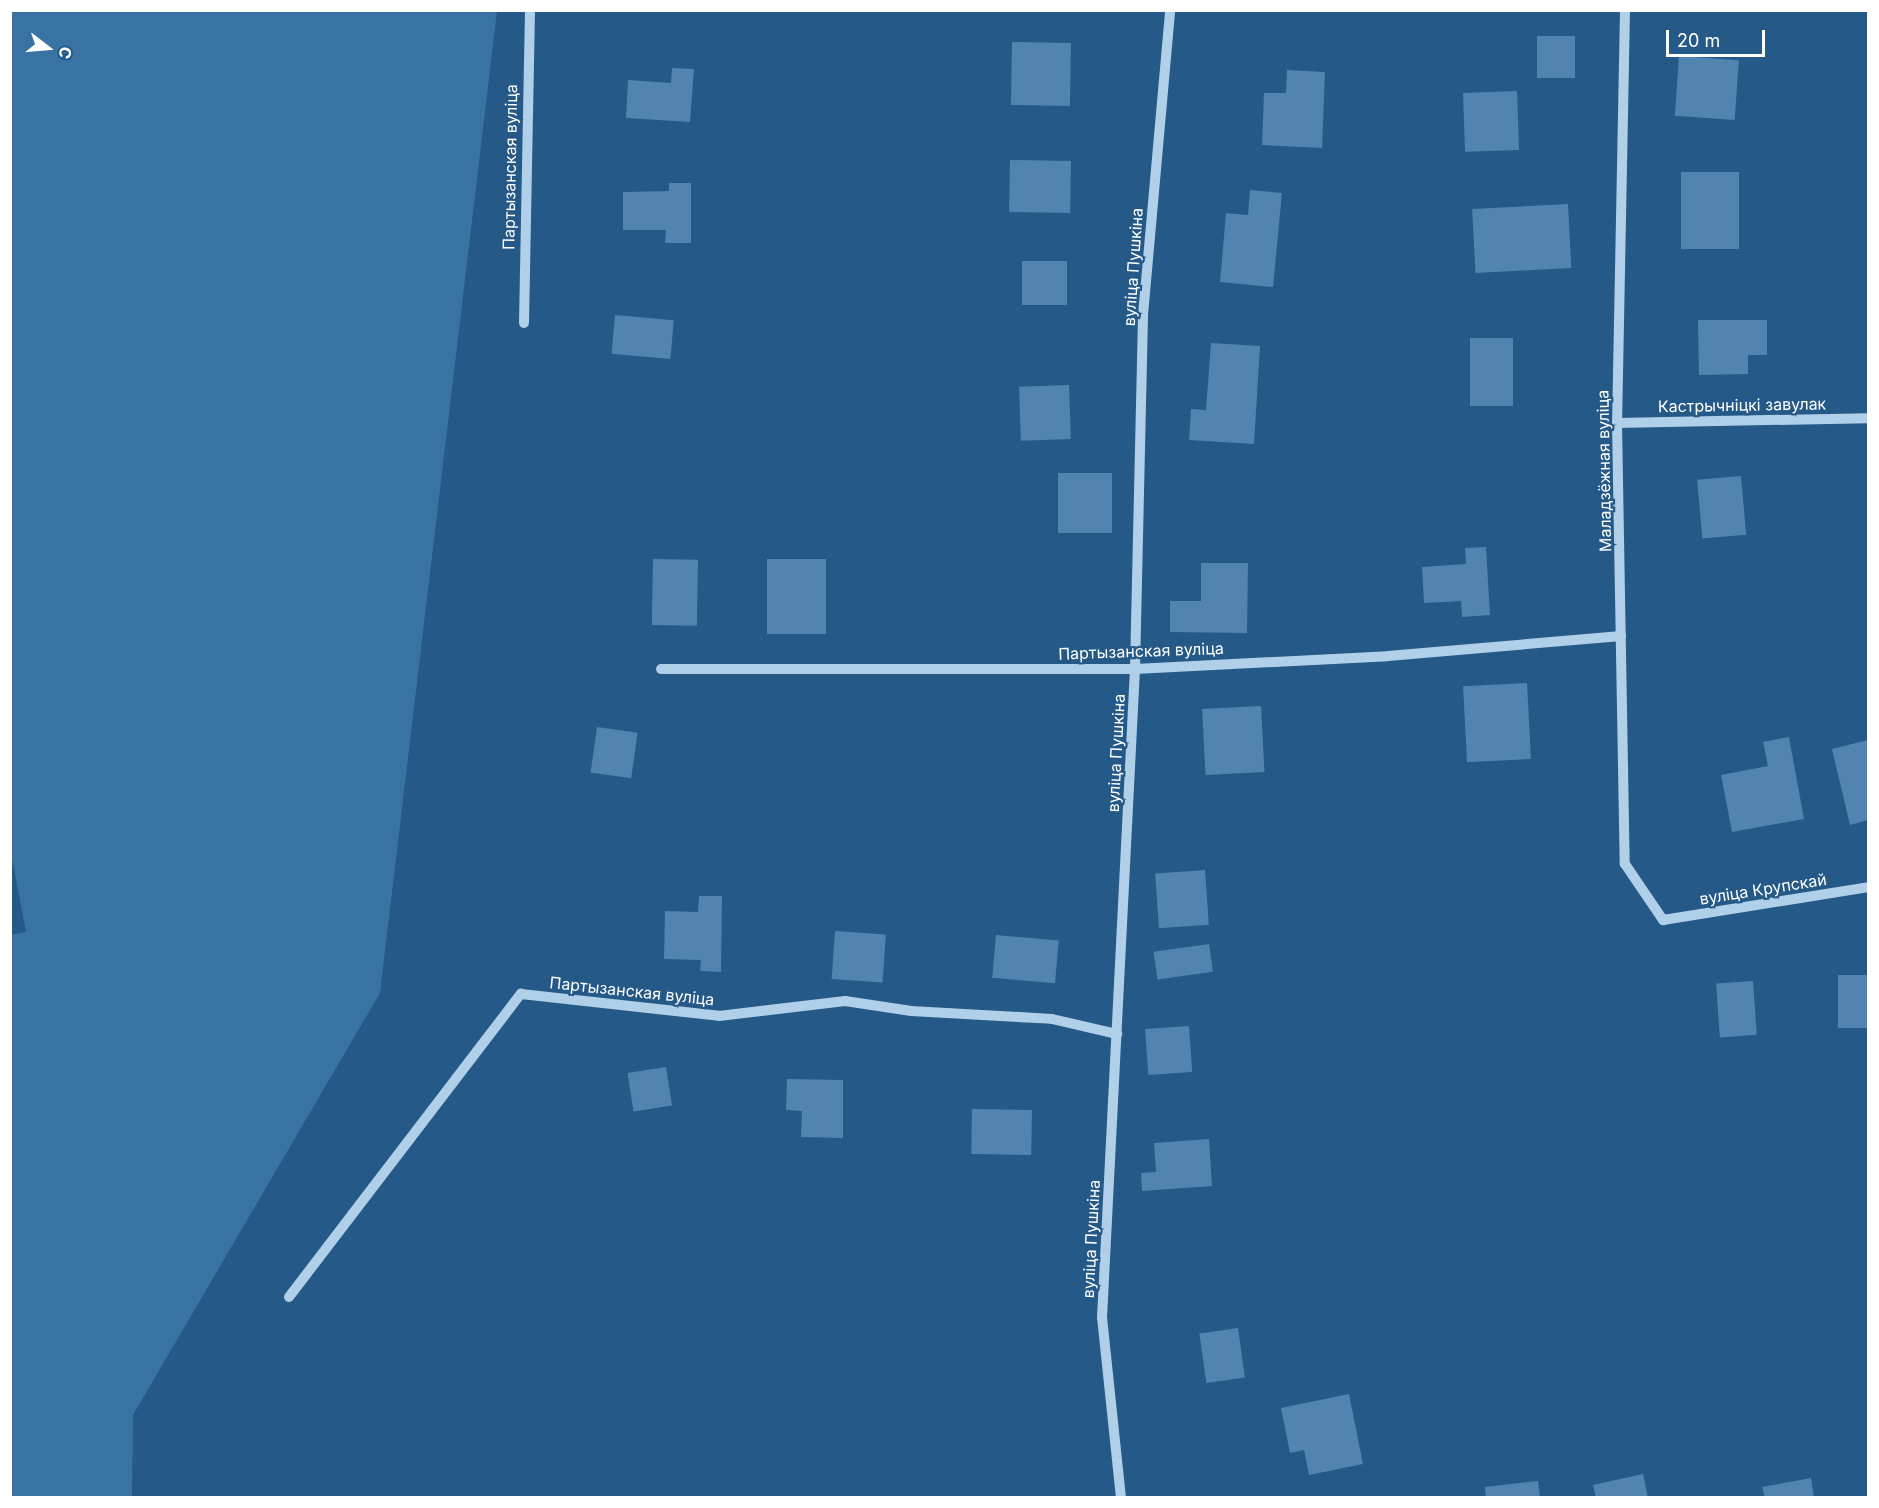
<!DOCTYPE html>
<meta charset="utf-8">
<style>
body{margin:0}
#map{position:relative;width:1879px;height:1508px;overflow:hidden;background:#255987;font-family:Inter,sans-serif}
div>[style]{position:absolute}
[style*='--x']{left:calc(var(--x)*1px);top:calc(var(--y)*1px);width:calc(var(--w)*1px);rotate:calc(var(--a)*1deg)}
.green>*{inset:0;background:#3973a3}
.building>*{inset:0;background:#5185b0;transform-origin:0 0}
.minor>*{height:10px;margin:-5px;padding:0 5px;transform-origin:5px;border-radius:5px;background:#b0cfe9}
span{translate:-50% -50%;white-space:nowrap;text-align:center;line-height:1.15;-webkit-text-stroke:4.5px #255987;paint-order:stroke}
.street-label{font-size:16px;color:#fff}
.frame{position:absolute;inset:0;border:12px solid #fff;pointer-events:none}
.north{position:absolute;left:18px;top:18px;width:60px;height:60px;-webkit-text-stroke:4px #255987;paint-order:stroke;rotate:106deg;font-size:16px;font-weight:700;line-height:24px;text-align:center;color:#fff}
.north::after{content:'';display:block;margin:auto;width:21px;height:27px;background:#fff;clip-path:polygon(50% 0,100% 100%,50% 72%,0 100%)}
.scale{position:absolute;left:1666px;top:30px;width:99px;height:27px;box-sizing:border-box;border:3px solid #fff;border-top:0;padding-left:8px;font-size:18px;line-height:21px;white-space:nowrap;color:#fff;-webkit-text-stroke:4px #255987;paint-order:stroke}
</style>
<div id="map">
<div class="green">
<i style="clip-path:polygon(10px 11px,497px 11px,380px 993px,133px 1415px,132px 1497px,11px 1497px,10px 935px,26px 932px,10px 848px)"></i>
</div>
<div class="building">
<i style="left:1575px;top:36px;width:42px;height:38px;rotate:90deg"></i>
<i style="left:1012px;top:42px;width:59px;height:63px;rotate:1deg"></i>
<i style="left:1679px;top:56px;width:60px;height:60px;rotate:4deg"></i>
<i style="clip-path:polygon(672px 68px,694px 69px,690px 122px,626px 118px,628px 80px,671px 83px)"></i>
<i style="clip-path:polygon(1287px 70px,1325px 72px,1322px 148px,1262px 145px,1264px 93px,1286px 93px)"></i>
<i style="left:1517px;top:91px;width:59px;height:54px;rotate:88deg"></i>
<i style="left:1010px;top:160px;width:61px;height:52px;rotate:1deg"></i>
<i style="left:1681px;top:172px;width:58px;height:77px"></i>
<i style="clip-path:polygon(669px 183px,691px 183px,691px 243px,665px 243px,666px 230px,623px 230px,623px 192px,669px 191px)"></i>
<i style="clip-path:polygon(1250px 190px,1282px 193px,1273px 287px,1220px 282px,1226px 213px,1248px 215px)"></i>
<i style="left:1568px;top:204px;width:64px;height:96px;rotate:87deg"></i>
<i style="left:1022px;top:261px;width:45px;height:44px"></i>
<i style="left:615px;top:315px;width:59px;height:39px;rotate:5deg"></i>
<i style="clip-path:polygon(1698px 320px,1767px 320px,1767px 355px,1748px 355px,1748px 374px,1699px 375px)"></i>
<i style="left:1470px;top:338px;width:43px;height:68px"></i>
<i style="clip-path:polygon(1211px 343px,1260px 346px,1254px 444px,1189px 440px,1191px 409px,1206px 410px)"></i>
<i style="left:1069px;top:385px;width:54px;height:50px;rotate:88deg"></i>
<i style="left:1058px;top:473px;width:54px;height:60px"></i>
<i style="left:1741px;top:476px;width:59px;height:44px;rotate:85deg"></i>
<i style="clip-path:polygon(1486px 547px,1490px 615px,1462px 617px,1461px 601px,1424px 603px,1422px 567px,1466px 564px,1465px 548px)"></i>
<i style="left:653px;top:559px;width:45px;height:66px;rotate:1deg"></i>
<i style="left:767px;top:559px;width:59px;height:75px"></i>
<i style="clip-path:polygon(1201px 563px,1248px 563px,1247px 633px,1170px 632px,1170px 601px,1201px 601px)"></i>
<i style="left:1527px;top:683px;width:76px;height:64px;rotate:87deg"></i>
<i style="left:1261px;top:706px;width:66px;height:59px;rotate:87deg"></i>
<i style="left:597px;top:727px;width:41px;height:46px;rotate:8deg"></i>
<i style="clip-path:polygon(1789px 737px,1804px 819px,1732px 832px,1721px 775px,1768px 766px,1763px 742px)"></i>
<i style="clip-path:polygon(1868px 740px,1868px 820px,1850px 825px,1832px 749px)"></i>
<i style="left:1205px;top:870px;width:55px;height:50px;rotate:86deg"></i>
<i style="clip-path:polygon(699px 896px,722px 896px,721px 972px,700px 971px,701px 960px,664px 959px,665px 911px,698px 912px)"></i>
<i style="left:835px;top:931px;width:51px;height:48px;rotate:4deg"></i>
<i style="left:996px;top:935px;width:63px;height:43px;rotate:5deg"></i>
<i style="left:1209px;top:944px;width:28px;height:56px;rotate:82deg"></i>
<i style="left:1868px;top:975px;width:53px;height:30px;rotate:90deg"></i>
<i style="left:1753px;top:981px;width:54px;height:37px;rotate:86deg"></i>
<i style="left:1189px;top:1026px;width:46px;height:44px;rotate:86deg"></i>
<i style="left:666px;top:1067px;width:39px;height:39px;rotate:81deg"></i>
<i style="clip-path:polygon(787px 1079px,843px 1080px,843px 1138px,801px 1137px,802px 1111px,786px 1110px)"></i>
<i style="left:972px;top:1109px;width:60px;height:45px;rotate:1deg"></i>
<i style="clip-path:polygon(1209px 1139px,1212px 1186px,1142px 1191px,1141px 1173px,1156px 1172px,1154px 1143px)"></i>
<i style="left:1238px;top:1328px;width:50px;height:39px;rotate:82deg"></i>
<i style="clip-path:polygon(1349px 1394px,1363px 1464px,1309px 1475px,1304px 1450px,1290px 1453px,1281px 1408px)"></i>
<i style="clip-path:polygon(1643px 1474px,1648px 1498px,1596px 1498px,1593px 1485px)"></i>
<i style="clip-path:polygon(1811px 1478px,1814px 1498px,1765px 1498px,1762px 1487px)"></i>
<i style="clip-path:polygon(1538px 1481px,1540px 1498px,1486px 1498px,1485px 1487px)"></i>
</div>
<div class="minor">
<i style="--x:1625;--y:10;--w:413;--a:91.1"></i>
<i style="--x:1617;--y:423;--w:441;--a:89"></i>
<i style="--x:1625;--y:864;--w:68;--a:55.8"></i>
<i style="--x:1663;--y:920;--w:208;--a:-9.1"></i>
<i style="--x:524;--y:323;--w:313;--a:-88.9"></i>
<i style="--x:1617;--y:423;--w:251;--a:-1.1"></i>
<i style="--x:661;--y:669;--w:474;--a:0"></i>
<i style="--x:1135;--y:669;--w:253;--a:-2.9"></i>
<i style="--x:1388;--y:656;--w:234;--a:-4.9"></i>
<i style="--x:289;--y:1297;--w:382;--a:-52.6"></i>
<i style="--x:521;--y:994;--w:199;--a:6.3"></i>
<i style="--x:719;--y:1016;--w:127;--a:-6.8"></i>
<i style="--x:845;--y:1001;--w:67;--a:8.6"></i>
<i style="--x:911;--y:1011;--w:141;--a:3.2"></i>
<i style="--x:1052;--y:1019;--w:67;--a:13"></i>
<i style="--x:1121;--y:1498;--w:181;--a:-96"></i>
<i style="--x:1102;--y:1318;--w:650;--a:-87.09"></i>
<i style="--x:1135;--y:669;--w:354;--a:-88.7"></i>
<i style="--x:1143;--y:315;--w:306;--a:-84.9"></i>
</div>
<div class="street-label">
<span style="left:510px;top:167px;rotate:-89deg">Партызанская вуліца</span>
<span style="left:1133px;top:267px;rotate:-86deg">вуліца Пушкіна</span>
<span style="left:1742px;top:405px;rotate:-1deg">Кастрычніцкі завулак</span>
<span style="left:1604px;top:471px;rotate:-91deg">Маладзёжная вуліца</span>
<span style="left:1141px;top:651px;rotate:-2deg">Партызанская вуліца</span>
<span style="left:1116px;top:753px;rotate:-87deg">вуліца Пушкіна</span>
<span style="left:1763px;top:889px;rotate:-9deg">вуліца Крупскай</span>
<span style="left:632px;top:991px;rotate:6deg">Партызанская вуліца</span>
<span style="left:1091px;top:1239px;rotate:-87deg">вуліца Пушкіна</span>
</div>
<div class="frame"></div>
<div class="north">С</div>
<div class="scale">20 m</div>
</div>
